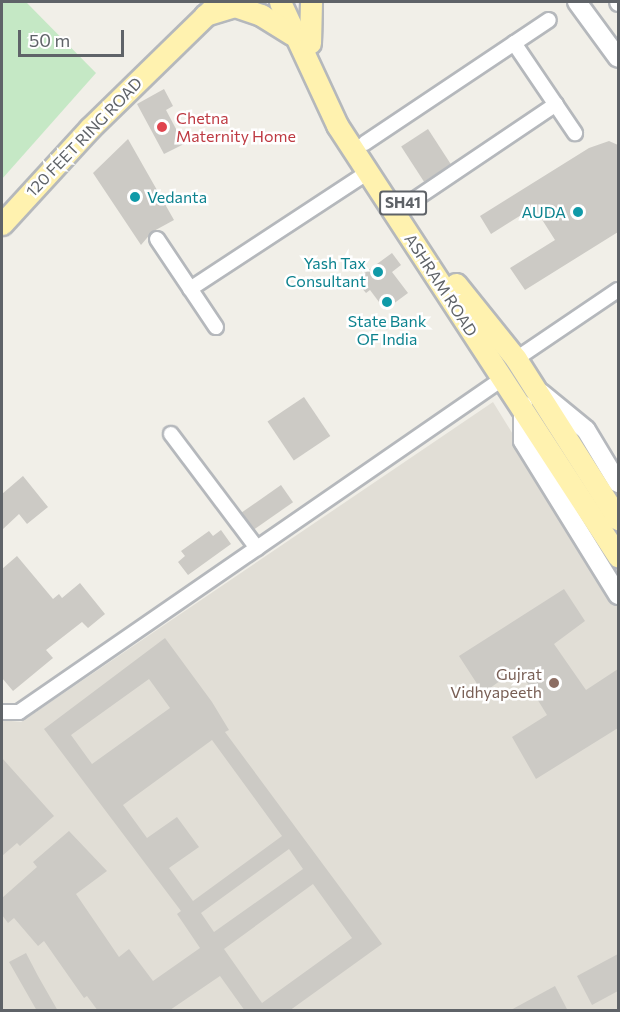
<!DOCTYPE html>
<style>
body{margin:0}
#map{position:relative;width:620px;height:1012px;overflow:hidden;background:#f1efe8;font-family:Commissioner,sans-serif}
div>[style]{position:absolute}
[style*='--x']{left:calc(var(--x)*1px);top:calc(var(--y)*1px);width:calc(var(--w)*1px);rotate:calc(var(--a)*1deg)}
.education>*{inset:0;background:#e1ded6}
.green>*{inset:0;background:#c5e8c5}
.building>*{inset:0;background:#cccac5;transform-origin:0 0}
.roads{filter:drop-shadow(2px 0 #b5b8bc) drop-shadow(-2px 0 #b5b8bc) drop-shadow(0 2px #b5b8bc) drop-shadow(0 -2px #b5b8bc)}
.minor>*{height:14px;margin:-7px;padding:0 7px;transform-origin:7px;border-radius:7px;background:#fff}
.secondary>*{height:18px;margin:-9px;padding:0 9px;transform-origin:9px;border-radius:9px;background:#fff}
.primary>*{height:21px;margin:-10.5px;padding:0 10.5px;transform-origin:10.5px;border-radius:10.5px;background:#fff2af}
.dots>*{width:16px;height:16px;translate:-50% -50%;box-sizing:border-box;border:3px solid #fff;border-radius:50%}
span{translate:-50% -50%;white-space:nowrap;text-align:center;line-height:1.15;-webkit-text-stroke:5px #fff;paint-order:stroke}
.shield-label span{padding:2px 4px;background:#fff;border:2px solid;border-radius:4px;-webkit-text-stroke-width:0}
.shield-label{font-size:15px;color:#5f6368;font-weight:700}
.health-label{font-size:16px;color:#be3a42}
.left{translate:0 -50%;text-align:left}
.street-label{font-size:16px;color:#5f6368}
.culture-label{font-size:16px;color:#0d838f}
.right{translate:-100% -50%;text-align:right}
.education-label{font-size:16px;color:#785e54}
.frame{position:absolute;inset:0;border:3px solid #5f6368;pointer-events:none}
.scale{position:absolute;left:18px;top:30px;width:106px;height:27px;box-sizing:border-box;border:3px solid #5f6368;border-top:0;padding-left:8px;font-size:18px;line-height:21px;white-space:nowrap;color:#5f6368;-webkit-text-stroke:4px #fff;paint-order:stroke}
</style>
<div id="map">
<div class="education">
<i style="clip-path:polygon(493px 402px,618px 605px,618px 1010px,2px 1010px,2px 720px,21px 722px)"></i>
</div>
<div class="green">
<i style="clip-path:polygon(2px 2px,26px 2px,96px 73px,2px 179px)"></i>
</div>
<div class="building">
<i style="clip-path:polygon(164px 89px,173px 106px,166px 110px,184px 144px,164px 154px,137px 104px)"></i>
<i style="left:428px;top:129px;width:42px;height:32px;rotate:57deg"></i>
<i style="clip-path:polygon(128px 139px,174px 220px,152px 232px,141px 245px,93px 173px)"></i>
<i style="clip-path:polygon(609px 141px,618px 145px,618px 232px,525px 290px,510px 268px,555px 240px,534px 207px,491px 234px,480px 216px,589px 148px)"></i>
<i style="clip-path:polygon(392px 253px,401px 265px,392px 272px,408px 293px,385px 310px,370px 290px,366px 293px,355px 280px)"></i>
<i style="left:304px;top:397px;width:47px;height:44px;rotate:56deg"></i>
<i style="clip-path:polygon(23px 476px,48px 507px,27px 524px,19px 514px,2px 530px,2px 494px)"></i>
<i style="left:281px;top:485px;width:21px;height:48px;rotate:55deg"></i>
<i style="clip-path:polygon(221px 530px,231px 544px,188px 575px,178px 562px,185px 556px,181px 551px,209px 531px,213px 536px)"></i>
<i style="clip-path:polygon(17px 556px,53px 599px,59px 594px,62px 598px,80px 583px,105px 614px,88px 628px,82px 622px,46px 650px,53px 658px,13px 691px,2px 678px,2px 569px)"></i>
<i style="clip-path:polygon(564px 589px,585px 621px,554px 644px,586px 690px,618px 669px,618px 728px,536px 779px,512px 737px,547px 715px,518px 668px,483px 693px,459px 656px)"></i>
<i style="clip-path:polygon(evenodd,165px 638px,212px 702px,229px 730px,225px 732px,382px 944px,289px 1011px,245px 1011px,220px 976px,170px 1010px,98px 1011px,87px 996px,84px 998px,44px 941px,38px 946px,14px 918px,8px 923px,2px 915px,2px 898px,37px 867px,33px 862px,69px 831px,107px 871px,76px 894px,119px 957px,129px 949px,153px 981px,200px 948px,177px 914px,181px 911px,44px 729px,165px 638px,149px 679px,170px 708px,92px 764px,71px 735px,149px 679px,165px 638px,212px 740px,282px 836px,193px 901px,169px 868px,199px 847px,177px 817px,147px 838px,123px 805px,212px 740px,165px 638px,289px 849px,303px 869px,214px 932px,201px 913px,289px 849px,165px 638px,313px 884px,352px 938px,262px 1003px,224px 949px,313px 884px)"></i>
<i style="clip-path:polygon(2px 758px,54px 816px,20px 846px,17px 843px,2px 856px)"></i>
<i style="clip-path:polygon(26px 953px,38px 976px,58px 1011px,37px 1011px,9px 962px)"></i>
<i style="clip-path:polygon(618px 954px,618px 991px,592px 1005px,577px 976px)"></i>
<i style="clip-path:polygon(555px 986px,568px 1011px,509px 1011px)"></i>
</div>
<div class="roads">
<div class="minor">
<i style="--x:617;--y:2;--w:2;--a:63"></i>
<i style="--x:514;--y:43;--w:109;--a:55.9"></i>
<i style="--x:365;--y:143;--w:221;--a:-33.8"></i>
<i style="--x:405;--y:206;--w:182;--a:-34"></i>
<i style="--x:157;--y:239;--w:106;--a:56.2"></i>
<i style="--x:190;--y:289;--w:213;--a:-33.3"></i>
<i style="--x:516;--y:359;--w:123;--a:-34.1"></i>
<i style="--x:171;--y:434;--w:143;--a:53"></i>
<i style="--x:2;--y:712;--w:17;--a:0"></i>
<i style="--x:19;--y:712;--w:587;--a:-34.58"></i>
</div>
<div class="secondary">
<i style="--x:577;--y:2;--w:69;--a:53.8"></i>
<i style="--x:541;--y:393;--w:58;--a:39.4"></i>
<i style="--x:586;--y:430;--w:62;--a:58.9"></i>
<i style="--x:523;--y:405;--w:36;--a:90"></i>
<i style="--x:523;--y:441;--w:181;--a:58.3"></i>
</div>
<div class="primary">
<i style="--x:280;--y:2;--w:136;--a:65.1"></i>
<i style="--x:337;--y:125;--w:515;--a:56.9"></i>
<i style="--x:205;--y:15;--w:31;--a:-17"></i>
<i style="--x:235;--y:6;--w:28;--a:19"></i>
<i style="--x:261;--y:15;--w:36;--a:32"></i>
<i style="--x:310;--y:43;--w:41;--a:-88.6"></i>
<i style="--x:2;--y:224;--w:130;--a:-47.5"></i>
<i style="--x:90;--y:128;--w:180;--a:-44.3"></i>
<i style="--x:456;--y:284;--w:96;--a:51.3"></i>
<i style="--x:516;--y:359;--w:190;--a:57.5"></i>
</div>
</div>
<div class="dots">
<i style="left:162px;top:127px;background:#e0444e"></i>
<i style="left:135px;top:197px;background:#0f9aa8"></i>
<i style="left:578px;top:212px;background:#0f9aa8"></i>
<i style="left:378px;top:272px;background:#0f9aa8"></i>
<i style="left:387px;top:302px;background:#0f9aa8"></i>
<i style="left:554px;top:683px;background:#8d6e63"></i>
</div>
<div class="shield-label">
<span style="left:403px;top:203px">SH41</span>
</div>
<div class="health-label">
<span class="left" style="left:176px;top:127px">Chetna<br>Maternity Home</span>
</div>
<div class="street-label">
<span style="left:84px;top:137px;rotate:-46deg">120 FEET RING ROAD</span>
<span style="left:441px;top:285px;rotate:57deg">ASHRAM ROAD</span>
</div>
<div class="culture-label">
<span class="left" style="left:147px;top:197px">Vedanta</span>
<span class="right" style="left:566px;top:212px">AUDA</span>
<span class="right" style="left:366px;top:272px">Yash Tax<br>Consultant</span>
<span style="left:387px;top:330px">State Bank<br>OF India</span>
</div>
<div class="education-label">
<span class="right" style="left:542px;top:683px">Gujrat<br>Vidhyapeeth</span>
</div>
<div class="frame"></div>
<div class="scale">50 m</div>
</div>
